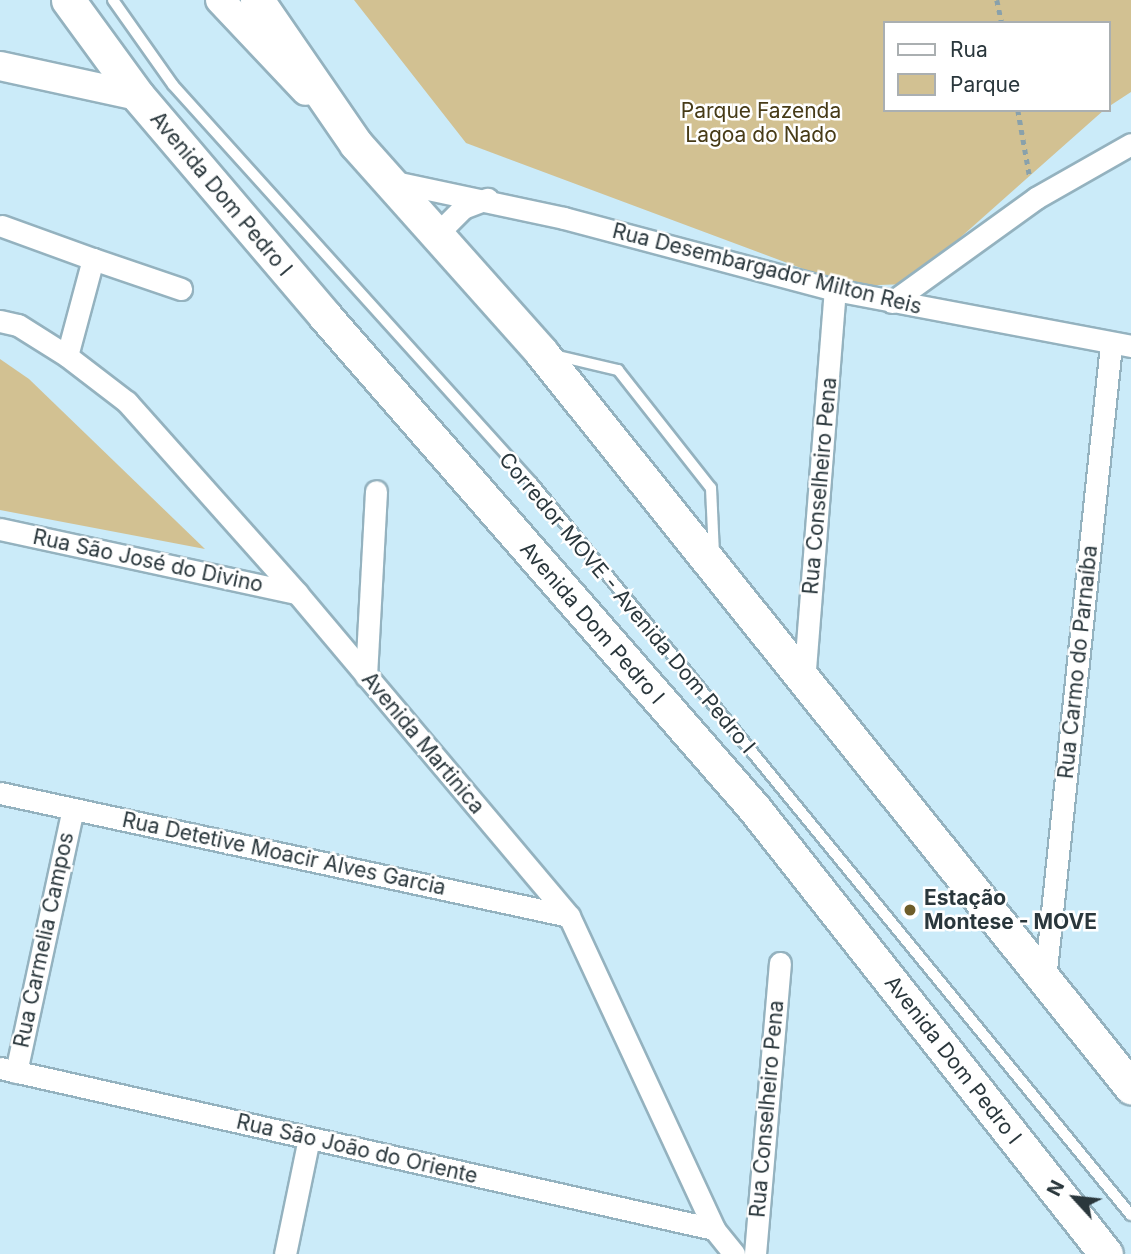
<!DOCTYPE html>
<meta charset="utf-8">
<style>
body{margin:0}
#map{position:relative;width:1131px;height:1254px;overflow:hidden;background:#cbebf9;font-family:Inter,sans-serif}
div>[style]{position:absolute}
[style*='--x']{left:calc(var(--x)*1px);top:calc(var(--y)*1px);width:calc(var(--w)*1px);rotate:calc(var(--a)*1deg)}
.green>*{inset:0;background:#d2c192}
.path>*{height:4.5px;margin-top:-2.25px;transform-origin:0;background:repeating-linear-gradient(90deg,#89a1ab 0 5px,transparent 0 10px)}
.roads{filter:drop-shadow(2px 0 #94b2bf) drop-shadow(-2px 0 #94b2bf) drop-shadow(0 2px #94b2bf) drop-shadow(0 -2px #94b2bf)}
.service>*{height:10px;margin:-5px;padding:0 5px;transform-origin:5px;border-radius:5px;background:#fff}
.minor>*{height:21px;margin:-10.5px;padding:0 10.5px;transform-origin:10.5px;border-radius:10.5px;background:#fff}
.secondary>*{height:28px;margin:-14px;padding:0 14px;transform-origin:14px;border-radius:14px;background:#fff}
.trunk>*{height:33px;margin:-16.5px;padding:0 16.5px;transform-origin:16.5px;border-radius:16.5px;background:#fff}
.dots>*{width:19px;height:19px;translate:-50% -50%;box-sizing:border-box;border:4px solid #fff;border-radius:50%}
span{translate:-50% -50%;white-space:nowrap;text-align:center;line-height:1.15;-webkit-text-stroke:5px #fff;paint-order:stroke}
.park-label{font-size:21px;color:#473b17}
.street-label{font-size:21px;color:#2a373c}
.poi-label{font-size:21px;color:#2a373c;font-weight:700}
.left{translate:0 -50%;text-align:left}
.legend{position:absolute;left:883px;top:21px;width:228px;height:91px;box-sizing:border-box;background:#fff;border:2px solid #aaafb1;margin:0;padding:9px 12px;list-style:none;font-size:21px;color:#2a373c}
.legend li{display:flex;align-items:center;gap:14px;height:35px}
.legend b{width:35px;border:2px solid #aaafb1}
.north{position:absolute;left:1040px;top:1163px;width:70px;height:70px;-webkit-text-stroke:5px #fff;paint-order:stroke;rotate:297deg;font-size:19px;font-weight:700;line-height:28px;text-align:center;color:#2a373c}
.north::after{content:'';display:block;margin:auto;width:24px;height:32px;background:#2a373c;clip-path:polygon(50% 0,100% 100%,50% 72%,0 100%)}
</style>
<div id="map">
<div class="green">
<i style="clip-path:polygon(354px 0,1131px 0,1131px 92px,1108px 107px,1108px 23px,884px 23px,884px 110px,1104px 110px,908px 284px,849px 286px,466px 143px)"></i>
<i style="clip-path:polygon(0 359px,29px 379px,205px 549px,0 510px)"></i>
</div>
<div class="path">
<i style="--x:997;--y:0;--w:24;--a:78"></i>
<i style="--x:1018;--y:110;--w:69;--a:80"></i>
</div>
<div class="roads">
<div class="service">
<i style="--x:113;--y:0;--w:104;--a:54.8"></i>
<i style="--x:173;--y:85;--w:536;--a:47.95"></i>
<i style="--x:532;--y:483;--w:946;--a:50.71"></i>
<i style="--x:554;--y:355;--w:66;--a:13.2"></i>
<i style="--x:618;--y:370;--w:150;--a:51.8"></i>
<i style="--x:711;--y:488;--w:65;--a:87.4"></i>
</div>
<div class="minor">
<i style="--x:390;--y:181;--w:178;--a:12"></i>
<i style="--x:564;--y:218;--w:280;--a:14.9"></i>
<i style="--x:835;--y:290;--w:301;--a:10.7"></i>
<i style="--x:2;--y:226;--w:97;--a:19.9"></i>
<i style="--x:93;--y:259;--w:100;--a:105"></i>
<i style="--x:438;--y:233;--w:35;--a:-45"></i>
<i style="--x:463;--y:208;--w:26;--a:-21"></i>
<i style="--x:93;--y:259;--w:93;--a:18.8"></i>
<i style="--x:892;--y:302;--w:178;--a:-35.8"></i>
<i style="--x:1036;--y:198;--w:109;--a:-29.6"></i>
<i style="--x:0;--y:321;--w:18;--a:13"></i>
<i style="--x:18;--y:325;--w:58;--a:32.3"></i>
<i style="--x:67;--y:356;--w:76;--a:37.5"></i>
<i style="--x:127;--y:402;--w:256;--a:48.3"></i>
<i style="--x:297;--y:593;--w:422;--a:49.9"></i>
<i style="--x:569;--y:916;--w:345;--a:65.1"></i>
<i style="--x:714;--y:1229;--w:32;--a:51"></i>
<i style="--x:0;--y:529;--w:304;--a:12.2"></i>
<i style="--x:366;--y:676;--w:185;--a:-86.9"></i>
<i style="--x:804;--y:682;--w:393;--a:-85.5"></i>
<i style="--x:0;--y:793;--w:582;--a:12.2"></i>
<i style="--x:1045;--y:979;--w:637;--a:-84.06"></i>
<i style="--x:0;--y:1068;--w:732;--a:12.71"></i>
<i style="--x:16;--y:1072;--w:269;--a:-77.8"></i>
<i style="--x:285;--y:1254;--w:118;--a:-78.3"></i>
<i style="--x:755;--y:1254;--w:292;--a:-85.1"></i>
</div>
<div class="secondary">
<i style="--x:220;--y:0;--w:125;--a:46.6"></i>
<i style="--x:0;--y:66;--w:141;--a:12.3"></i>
</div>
<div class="trunk">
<i style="--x:68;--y:0;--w:119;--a:53.9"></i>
<i style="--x:138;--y:96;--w:289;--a:49.6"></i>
<i style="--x:325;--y:316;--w:653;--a:48.91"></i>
<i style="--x:754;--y:808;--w:568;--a:51.72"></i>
<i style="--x:257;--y:0;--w:175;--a:55.5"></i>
<i style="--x:356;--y:144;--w:278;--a:48.3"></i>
<i style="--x:541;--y:352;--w:943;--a:51.25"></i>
</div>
</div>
<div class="dots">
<i style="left:910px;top:910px;background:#6e5d2a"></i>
</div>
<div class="park-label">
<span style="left:761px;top:123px">Parque Fazenda<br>Lagoa do Nado</span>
</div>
<div class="street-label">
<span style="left:221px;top:194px;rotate:50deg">Avenida Dom Pedro I</span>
<span style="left:767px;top:269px;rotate:14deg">Rua Desembargador Milton Reis</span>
<span style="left:820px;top:486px;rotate:-85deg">Rua Conselheiro Pena</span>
<span style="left:148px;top:561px;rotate:12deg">Rua São José do Divino</span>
<span style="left:627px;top:603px;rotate:50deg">Corredor MOVE - Avenida Dom Pedro I</span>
<span style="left:592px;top:623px;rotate:49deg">Avenida Dom Pedro I</span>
<span style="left:1078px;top:662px;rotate:-84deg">Rua Carmo do Parnaíba</span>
<span style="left:423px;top:743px;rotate:50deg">Avenida Martinica</span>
<span style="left:284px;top:854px;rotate:12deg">Rua Detetive Moacir Alves Garcia</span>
<span style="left:44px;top:940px;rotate:-78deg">Rua Carmelia Campos</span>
<span style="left:953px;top:1060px;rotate:52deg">Avenida Dom Pedro I</span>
<span style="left:767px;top:1109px;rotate:-85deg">Rua Conselheiro Pena</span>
<span style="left:357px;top:1149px;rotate:13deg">Rua São João do Oriente</span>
</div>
<div class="poi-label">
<span class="left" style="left:924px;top:910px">Estação<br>Montese - MOVE</span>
</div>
<ul class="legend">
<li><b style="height:9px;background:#fff"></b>Rua</li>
<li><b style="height:19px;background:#d2c192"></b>Parque</li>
</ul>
<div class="north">N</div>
</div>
